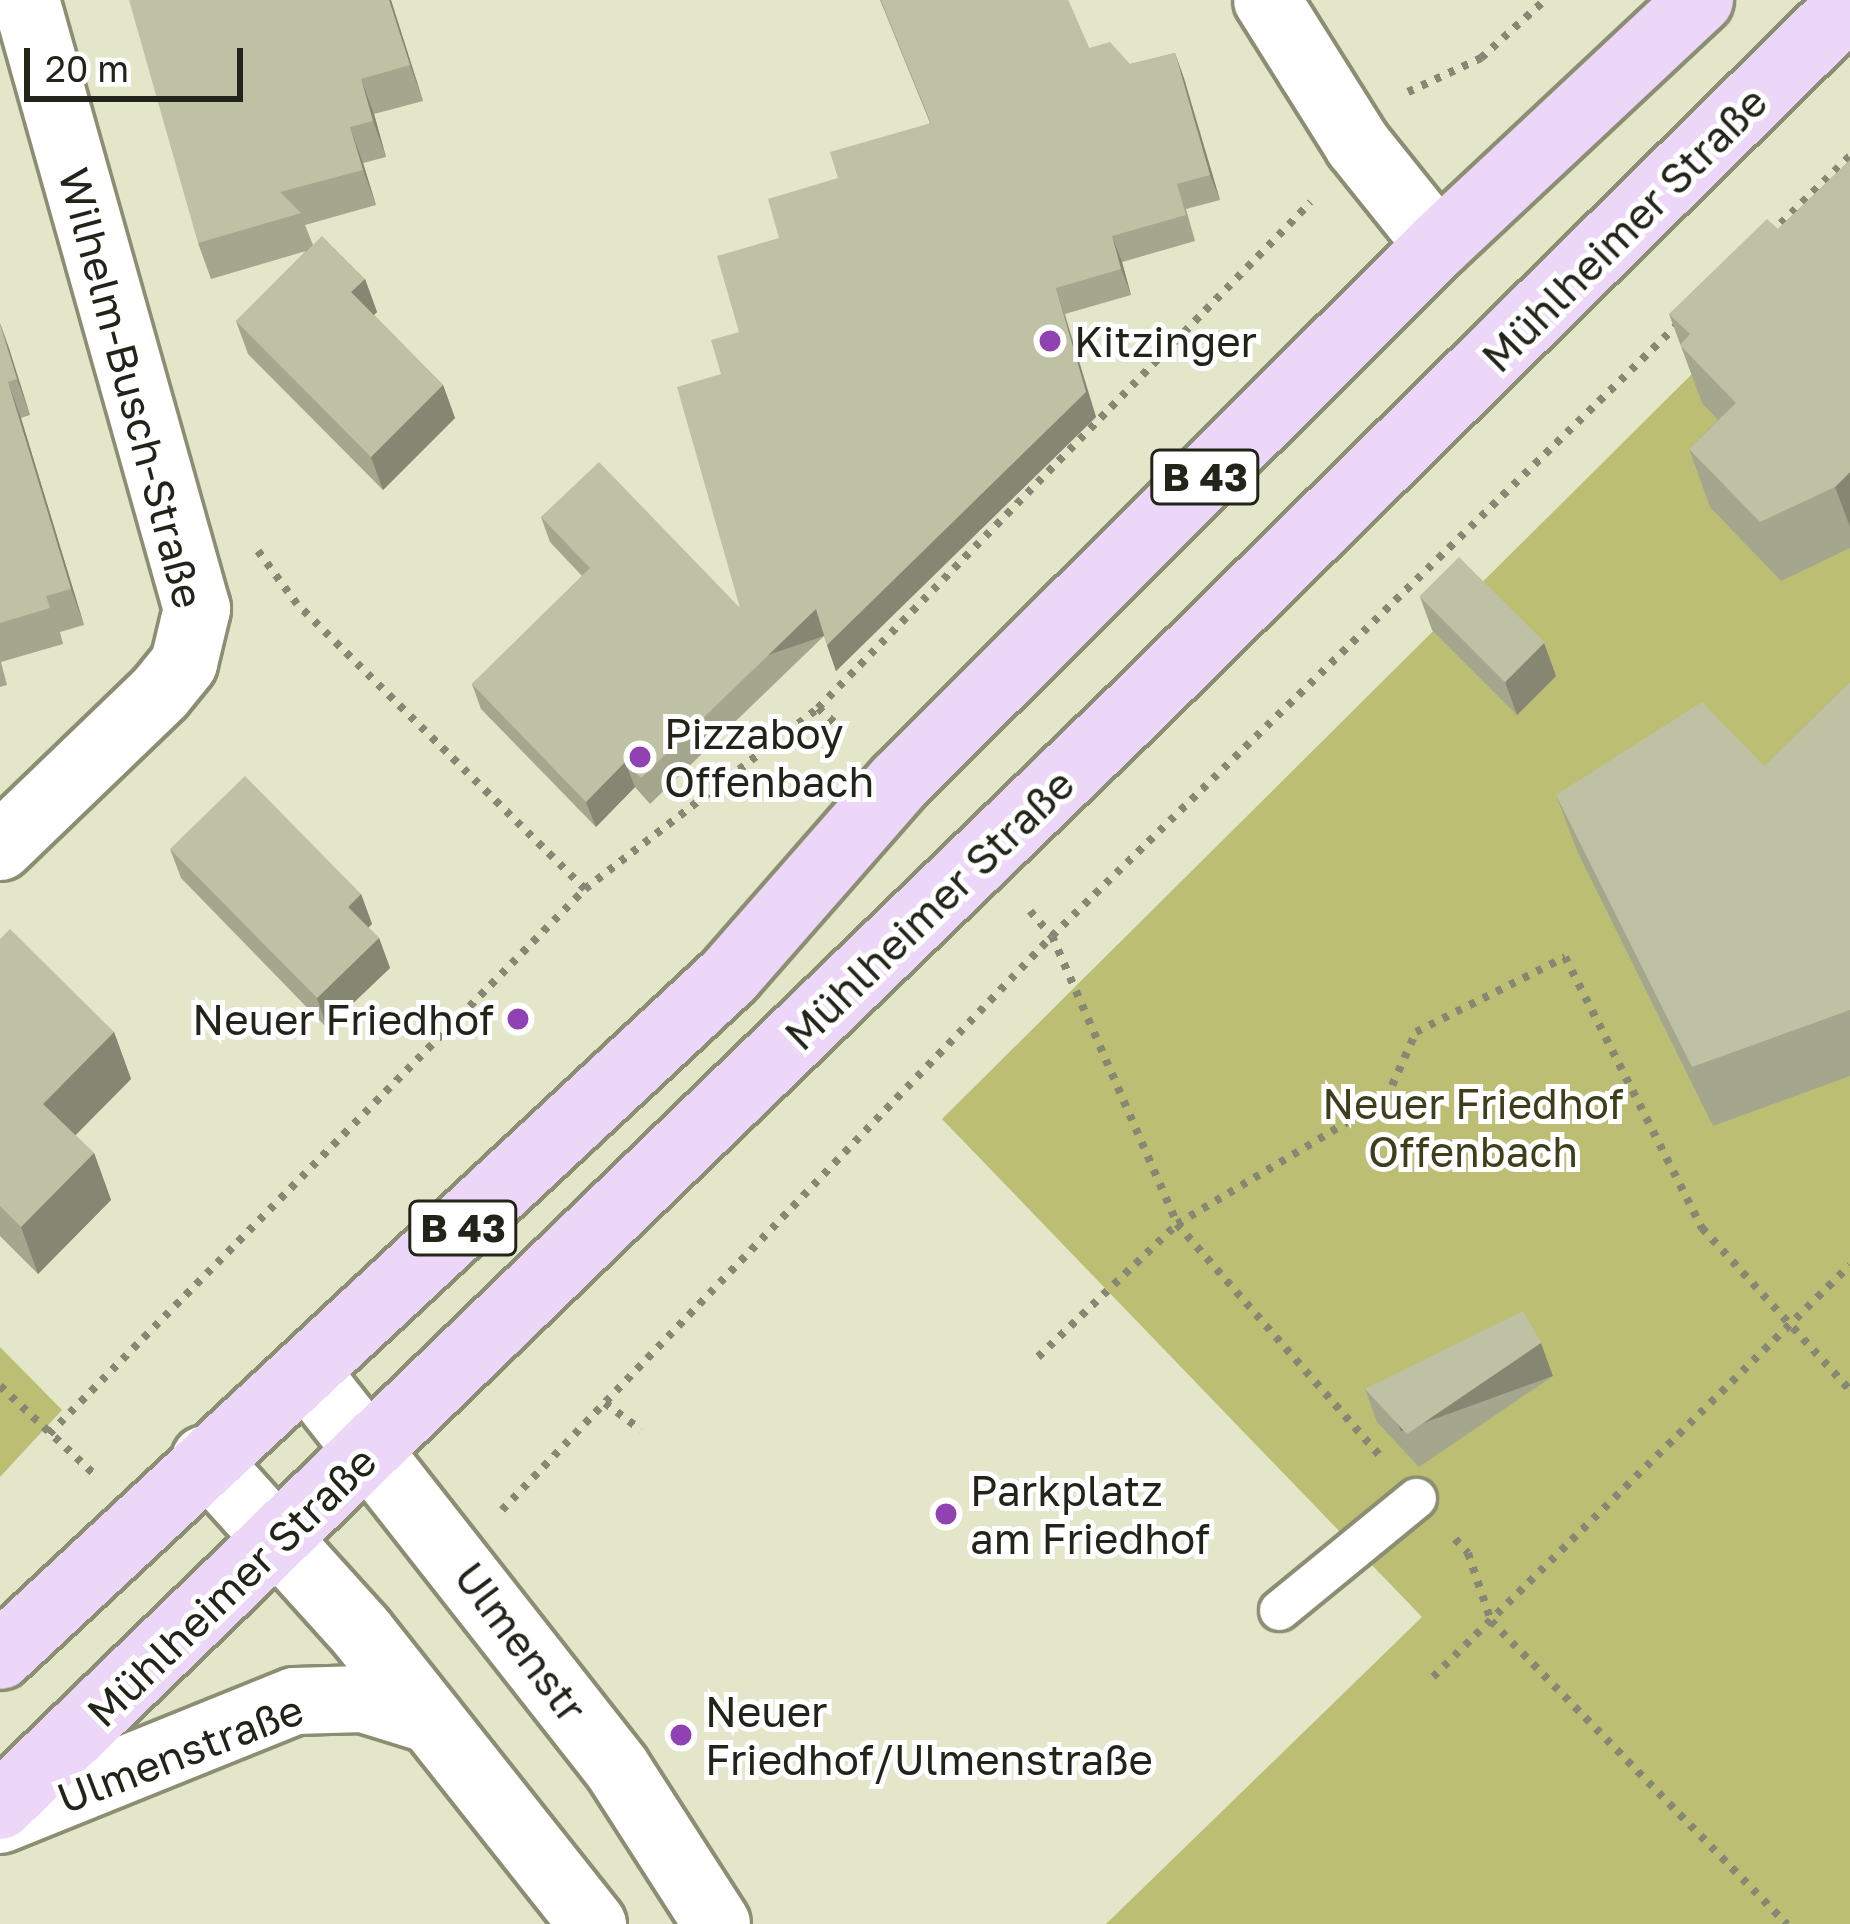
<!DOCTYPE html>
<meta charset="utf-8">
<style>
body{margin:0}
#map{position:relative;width:1850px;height:1924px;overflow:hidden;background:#e4e6c9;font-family:"Golos Text",sans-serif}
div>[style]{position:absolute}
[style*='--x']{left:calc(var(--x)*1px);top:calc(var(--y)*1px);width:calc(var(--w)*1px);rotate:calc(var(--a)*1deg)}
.green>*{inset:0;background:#bcbf73}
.path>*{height:8px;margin-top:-4px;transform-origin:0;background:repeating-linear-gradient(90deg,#878874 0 6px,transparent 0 15px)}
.roads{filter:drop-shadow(3px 0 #8c8e73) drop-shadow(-3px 0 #8c8e73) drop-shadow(0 3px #8c8e73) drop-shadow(0 -3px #8c8e73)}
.lane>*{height:39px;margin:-19.5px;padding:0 19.5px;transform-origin:19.5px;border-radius:19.5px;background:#fff}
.street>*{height:66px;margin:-33px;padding:0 33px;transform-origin:33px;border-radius:33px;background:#fff}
.primary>*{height:66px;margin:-33px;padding:0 33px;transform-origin:33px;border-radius:33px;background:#edd7f8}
.wall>*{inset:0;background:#a4a68d}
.shaded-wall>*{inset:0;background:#868773;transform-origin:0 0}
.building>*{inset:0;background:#bfc1a4;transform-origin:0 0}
.dots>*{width:33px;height:33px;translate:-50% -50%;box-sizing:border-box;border:6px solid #fff;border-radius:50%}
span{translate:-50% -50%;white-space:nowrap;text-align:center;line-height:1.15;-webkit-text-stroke:10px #fff;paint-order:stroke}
.shield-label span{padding:3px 9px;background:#fff;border:3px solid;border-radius:9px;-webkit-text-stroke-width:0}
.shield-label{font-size:39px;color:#232419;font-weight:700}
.street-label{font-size:42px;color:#232419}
.poi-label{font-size:42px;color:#232419}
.left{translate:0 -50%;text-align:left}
.right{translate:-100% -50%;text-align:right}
.park-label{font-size:42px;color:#3d3e1a}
.scale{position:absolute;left:24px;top:48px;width:219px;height:54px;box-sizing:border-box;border:6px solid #232419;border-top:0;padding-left:15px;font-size:36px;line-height:42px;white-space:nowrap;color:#232419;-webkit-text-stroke:9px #fff;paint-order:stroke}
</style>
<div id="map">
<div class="green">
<i style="clip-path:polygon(1850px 217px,1850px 1924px,1106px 1924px,1422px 1617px,942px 1119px)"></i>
<i style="clip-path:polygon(0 1347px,62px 1410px,0 1477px)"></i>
</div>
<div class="path">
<i style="--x:1408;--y:92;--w:81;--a:-25"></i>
<i style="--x:1481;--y:58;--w:86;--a:-42.2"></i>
<i style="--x:1770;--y:234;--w:112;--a:-44.3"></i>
<i style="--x:818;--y:708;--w:706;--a:-45.75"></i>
<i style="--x:585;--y:889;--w:295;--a:-37.8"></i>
<i style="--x:818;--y:708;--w:39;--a:42"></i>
<i style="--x:1030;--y:911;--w:33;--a:49"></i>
<i style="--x:1052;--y:936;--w:314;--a:66.5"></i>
<i style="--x:1177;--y:1224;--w:310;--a:48.8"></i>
<i style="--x:1038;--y:1357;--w:192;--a:-43.7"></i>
<i style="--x:1177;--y:1224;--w:244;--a:-30.9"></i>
<i style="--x:1386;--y:1099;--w:73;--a:-65.9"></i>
<i style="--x:1416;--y:1032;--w:167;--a:-26.7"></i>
<i style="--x:1565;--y:957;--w:304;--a:63.2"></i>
<i style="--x:1702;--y:1228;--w:219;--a:47.6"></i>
<i style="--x:0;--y:1386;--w:130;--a:43.1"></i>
<i style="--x:605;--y:1403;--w:45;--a:36.9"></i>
<i style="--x:49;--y:1434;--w:764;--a:-45.48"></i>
<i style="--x:585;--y:889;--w:405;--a:-135.3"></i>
<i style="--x:297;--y:604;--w:66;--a:-126.3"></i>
<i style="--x:502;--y:1510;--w:795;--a:-46.22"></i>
<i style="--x:1052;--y:936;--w:875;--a:-44.35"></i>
<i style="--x:1455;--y:1539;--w:19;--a:47"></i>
<i style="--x:1468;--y:1553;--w:72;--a:71.3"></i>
<i style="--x:1491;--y:1621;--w:424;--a:45.7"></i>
<i style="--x:1433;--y:1677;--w:586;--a:-44.65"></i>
</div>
<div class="roads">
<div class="lane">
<i style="--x:1279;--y:1610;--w:177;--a:-39.3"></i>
</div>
<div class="street">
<i style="--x:1267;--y:0;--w:171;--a:57.9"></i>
<i style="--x:1358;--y:145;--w:128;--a:51.3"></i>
<i style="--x:0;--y:847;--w:222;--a:-43.9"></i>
<i style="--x:160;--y:693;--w:38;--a:-51"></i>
<i style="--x:184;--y:663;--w:56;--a:-76.5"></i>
<i style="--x:197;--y:609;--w:633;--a:-105.68"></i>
<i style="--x:307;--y:1373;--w:502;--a:51.87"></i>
<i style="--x:617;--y:1768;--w:185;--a:57.3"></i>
<i style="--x:205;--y:1459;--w:234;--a:47.9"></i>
<i style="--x:362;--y:1633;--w:372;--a:51.6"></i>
<i style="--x:0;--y:1820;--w:318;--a:-22"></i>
<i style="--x:295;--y:1701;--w:68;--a:-1.7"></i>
<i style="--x:363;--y:1699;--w:71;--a:17.2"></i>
</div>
<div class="primary">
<i style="--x:0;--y:1656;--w:998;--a:-43.01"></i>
<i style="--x:730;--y:975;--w:258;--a:-48.8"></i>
<i style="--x:900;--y:781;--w:759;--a:-44.89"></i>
<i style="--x:1438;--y:245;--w:359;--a:-43.1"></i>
<i style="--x:0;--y:1806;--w:1591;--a:-44.03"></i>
<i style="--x:1144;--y:700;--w:991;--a:-44.59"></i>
</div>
</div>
<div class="wall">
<i style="clip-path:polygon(391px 0,423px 101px,374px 114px,386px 157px,363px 163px,376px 205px,305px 225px,313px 245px,365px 279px,377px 312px,374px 315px,443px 385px,455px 418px,383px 490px,248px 354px,236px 321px,306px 251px,211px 279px,198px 243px)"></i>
<i style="clip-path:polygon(880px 0,1068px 0,1089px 48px,1130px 64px,1175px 53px,1220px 200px,1186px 209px,1195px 241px,1122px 262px,1131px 295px,1065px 314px,1096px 417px,836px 671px,824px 636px,650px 804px,635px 787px,596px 827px,481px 709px,472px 684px,582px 576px,550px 542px,541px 517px,740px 608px,721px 374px,779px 238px,838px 178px,930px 123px)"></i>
<i style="clip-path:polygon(1850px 160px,1850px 548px,1781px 581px,1710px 507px,1689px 449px,1718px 420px,1702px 403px,1669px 314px,1778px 229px)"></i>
<i style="clip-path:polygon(0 323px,30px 415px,21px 418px,84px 625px,60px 632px,63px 644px,1px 662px,7px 685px,0 687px)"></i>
<i style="clip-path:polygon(1420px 597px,1544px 643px,1556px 676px,1517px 715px,1432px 630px)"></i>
<i style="clip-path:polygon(1850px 682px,1850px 1076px,1713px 1126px,1578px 853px,1556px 795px,1764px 766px)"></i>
<i style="clip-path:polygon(170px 849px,361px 894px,372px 924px,368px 927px,379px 938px,390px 968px,327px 1028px,181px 878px)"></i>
<i style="clip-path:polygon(0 939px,114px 1032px,131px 1079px,75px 1135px,94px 1153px,111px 1200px,38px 1274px,0 1236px)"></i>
<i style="clip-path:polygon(1553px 1376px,1419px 1467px,1377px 1422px,1365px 1389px)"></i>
</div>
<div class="shaded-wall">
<i style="clip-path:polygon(389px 0,391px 0,423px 101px,410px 65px)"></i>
<i style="clip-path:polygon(1175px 53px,1184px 78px,1220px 200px,1210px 175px)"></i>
<i style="clip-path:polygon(361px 79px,374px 114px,386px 157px,373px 121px)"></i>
<i style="clip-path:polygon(350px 127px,363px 163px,376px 205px,363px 170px)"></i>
<i style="clip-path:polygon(1112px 236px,1122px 262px,1131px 295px,1121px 269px)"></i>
<i style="clip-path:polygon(365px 279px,377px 312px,363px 325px,351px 292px)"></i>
<i style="clip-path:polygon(1056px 288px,1096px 417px,836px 671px,827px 645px)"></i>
<i style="clip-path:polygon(0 323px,9px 348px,30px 415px,17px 379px)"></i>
<i style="clip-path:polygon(8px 382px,21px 418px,84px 625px,71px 589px)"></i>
<i style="clip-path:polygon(443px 385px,455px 418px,383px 490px,371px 457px)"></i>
<i style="clip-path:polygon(1850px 472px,1850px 527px,1835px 487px)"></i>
<i style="left:816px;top:609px;width:28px;height:243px;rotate:71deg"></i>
<i style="clip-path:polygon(1544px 643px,1556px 676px,1517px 715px,1505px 682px)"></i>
<i style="clip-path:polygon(625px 762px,635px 787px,596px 827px,586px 802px)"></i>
<i style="clip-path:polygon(361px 894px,372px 924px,359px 937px,348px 907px)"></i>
<i style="clip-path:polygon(379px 938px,390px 968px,327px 1028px,317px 998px)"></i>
<i style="clip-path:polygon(114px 1032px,131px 1079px,60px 1151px,43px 1104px)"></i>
<i style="clip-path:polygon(94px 1153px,111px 1200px,38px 1274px,21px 1227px)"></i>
<i style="left:1541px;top:1343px;width:35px;height:162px;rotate:70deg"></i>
</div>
<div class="building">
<i style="clip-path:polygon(129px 0,389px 0,410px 65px,361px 79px,373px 121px,350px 127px,363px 170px,280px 192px,301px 213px,198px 243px)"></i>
<i style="clip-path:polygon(881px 0,1068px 0,1089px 48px,1110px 42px,1130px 64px,1175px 53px,1210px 175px,1177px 184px,1186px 215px,1112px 236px,1121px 269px,1056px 288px,1086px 392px,827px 645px,816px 609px,641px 778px,625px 762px,586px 802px,472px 684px,590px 568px,541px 517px,599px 462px,740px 608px,677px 387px,721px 374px,711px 340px,739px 332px,717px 256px,779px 238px,768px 199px,838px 178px,830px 152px,931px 123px)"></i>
<i style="clip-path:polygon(1850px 160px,1850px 472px,1835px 487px,1760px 522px,1689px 449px,1736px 403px,1680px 345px,1690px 334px,1669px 314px,1767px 219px,1778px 229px)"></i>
<i style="clip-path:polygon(322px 236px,365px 279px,351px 292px,443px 385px,371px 457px,236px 321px)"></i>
<i style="clip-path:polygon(0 325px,17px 379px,8px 382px,71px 589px,46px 596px,50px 608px,0 623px)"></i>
<i style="left:1459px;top:557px;width:121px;height:56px;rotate:45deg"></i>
<i style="clip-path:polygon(1850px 682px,1850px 1010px,1692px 1067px,1556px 795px,1702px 702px,1764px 766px)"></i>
<i style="clip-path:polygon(245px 776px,361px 894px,348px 907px,379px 938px,317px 998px,170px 849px)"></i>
<i style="clip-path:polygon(10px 929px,114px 1032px,43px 1104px,94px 1153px,21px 1227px,0 1206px,0 939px)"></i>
<i style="clip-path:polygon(1523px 1311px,1541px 1343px,1407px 1434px,1365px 1389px)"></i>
</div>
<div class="dots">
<i style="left:1050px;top:341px;background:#9041b2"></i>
<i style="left:640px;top:757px;background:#9041b2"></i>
<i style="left:518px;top:1019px;background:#9041b2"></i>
<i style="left:946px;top:1514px;background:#9041b2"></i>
<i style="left:681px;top:1735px;background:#9041b2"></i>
</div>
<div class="shield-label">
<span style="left:1205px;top:477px">B 43</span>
<span style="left:463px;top:1228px">B 43</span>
</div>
<div class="street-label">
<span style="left:1624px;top:229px;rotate:-45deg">Mühlheimer Straße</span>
<span style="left:132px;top:388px;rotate:75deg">Wilhelm-Busch-Straße</span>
<span style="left:929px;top:909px;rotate:-44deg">Mühlheimer Straße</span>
<span style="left:231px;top:1586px;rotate:-44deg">Mühlheimer Straße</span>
<span style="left:521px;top:1642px;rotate:53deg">Ulmenstr</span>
<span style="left:180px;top:1753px;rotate:-21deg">Ulmenstraße</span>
</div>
<div class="poi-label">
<span class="left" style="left:1074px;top:341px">Kitzinger</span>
<span class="left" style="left:664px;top:757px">Pizzaboy<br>Offenbach</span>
<span class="right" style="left:494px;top:1019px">Neuer Friedhof</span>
<span class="left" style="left:970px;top:1514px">Parkplatz<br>am Friedhof</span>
<span class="left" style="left:705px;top:1735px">Neuer<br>Friedhof/Ulmenstraße</span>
</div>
<div class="park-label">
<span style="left:1473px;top:1127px">Neuer Friedhof<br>Offenbach</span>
</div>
<div class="scale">20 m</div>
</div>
